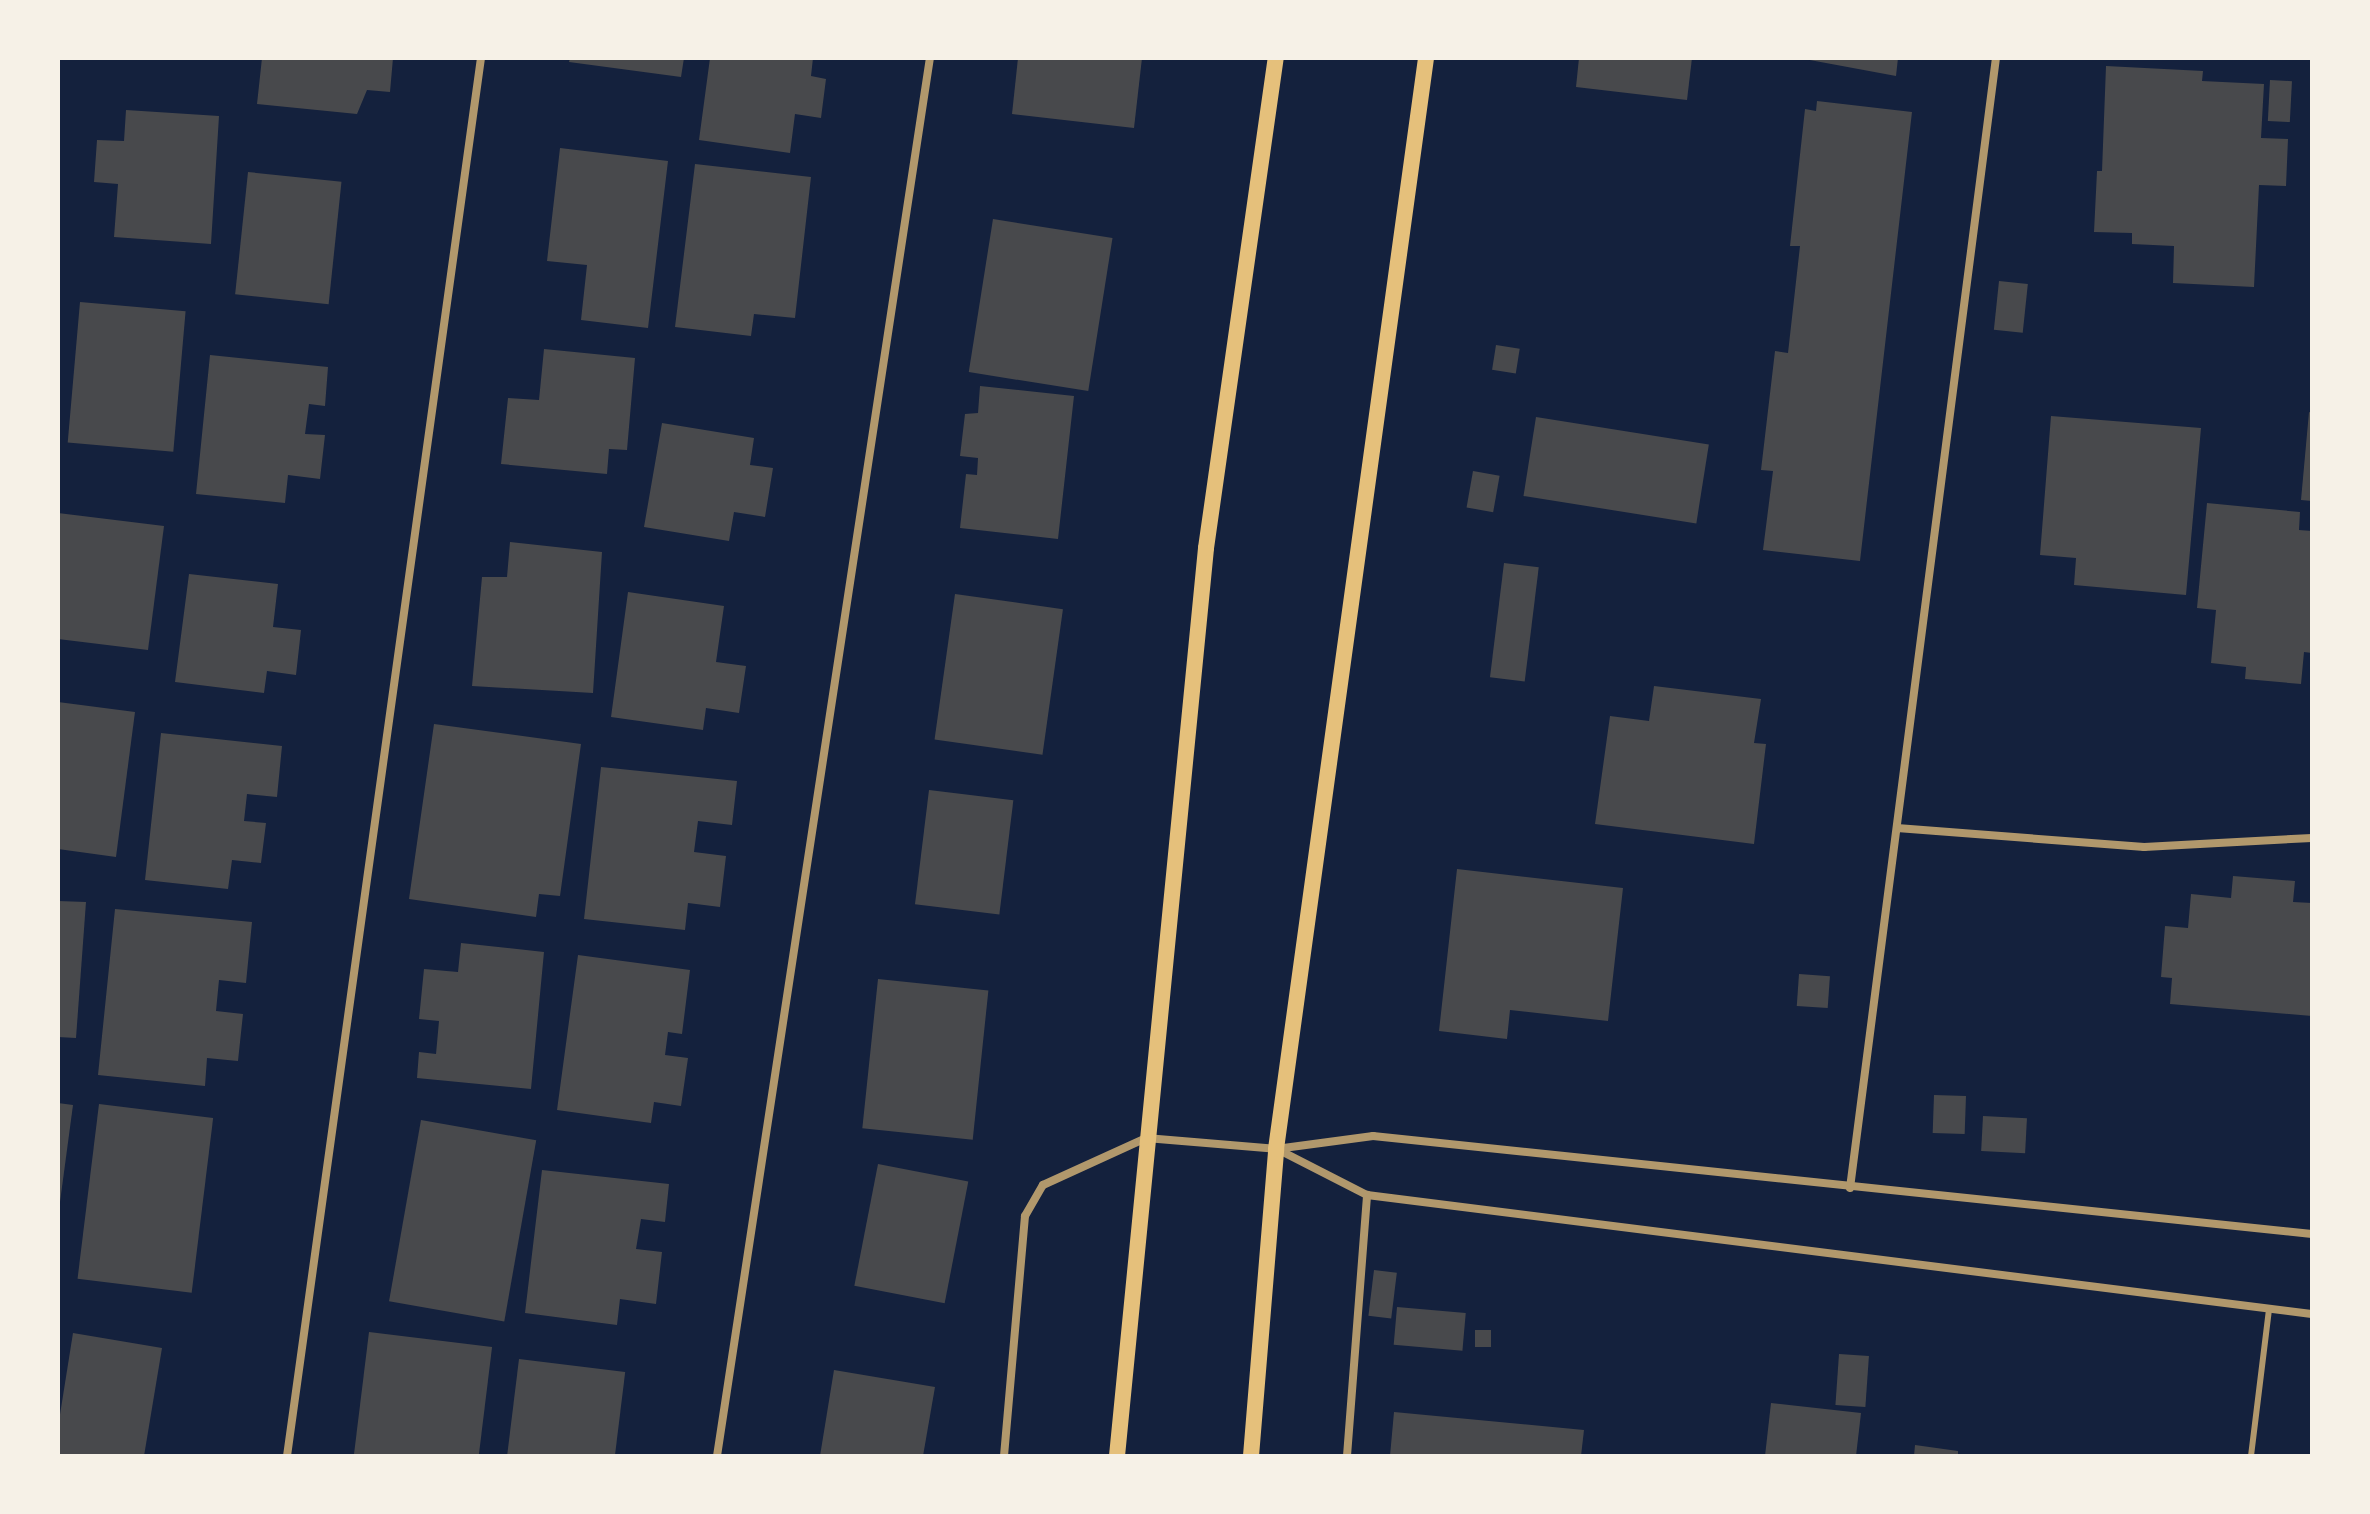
<!DOCTYPE html>
<style>
body{margin:0}
#map{position:relative;width:2370px;height:1514px;overflow:hidden;background:#14213d;font-family:Poppins,sans-serif}
div>[style]{position:absolute}
[style*='--x']{left:calc(var(--x)*1px);top:calc(var(--y)*1px);width:calc(var(--w)*1px);rotate:calc(var(--a)*1deg)}
.building>*{inset:0;background:#48494c;transform-origin:0 0}
.service>*{height:6px;margin:-3px;padding:0 3px;transform-origin:3px;border-radius:3px;background:#b1986c}
.minor>*{height:8px;margin:-4px;padding:0 4px;transform-origin:4px;border-radius:4px;background:#b1986c}
.secondary>*{height:16px;margin:-8px;padding:0 8px;transform-origin:8px;border-radius:8px;background:#e5c07b}
span{translate:-50% -50%;white-space:nowrap;text-align:center;line-height:1.15;-webkit-text-stroke:8px #f6f1e7;paint-order:stroke}
.frame{position:absolute;inset:0;border:60px solid #f6f1e7;pointer-events:none}
</style>
<div id="map">
<div class="building">
<i style="clip-path:polygon(262px 58px,393px 58px,390px 92px,367px 90px,357px 114px,257px 104px)"></i>
<i style="clip-path:polygon(570px 58px,684px 58px,681px 77px,569px 62px)"></i>
<i style="clip-path:polygon(710px 58px,813px 58px,811px 76px,826px 79px,821px 118px,795px 114px,790px 153px,699px 140px)"></i>
<i style="clip-path:polygon(1018px 58px,1142px 58px,1134px 128px,1012px 114px)"></i>
<i style="clip-path:polygon(1579px 58px,1692px 58px,1687px 100px,1576px 87px)"></i>
<i style="clip-path:polygon(1799px 58px,1898px 58px,1896px 76px)"></i>
<i style="clip-path:polygon(2106px 66px,2203px 71px,2202px 81px,2264px 84px,2261px 138px,2288px 139px,2286px 186px,2259px 185px,2254px 287px,2173px 283px,2174px 246px,2132px 244px,2132px 233px,2094px 232px,2097px 171px,2102px 171px)"></i>
<i style="left:2270px;top:80px;width:22px;height:41px;rotate:3deg"></i>
<i style="clip-path:polygon(1817px 101px,1912px 112px,1860px 561px,1763px 550px,1773px 471px,1761px 470px,1775px 351px,1788px 353px,1800px 246px,1790px 246px,1805px 109px,1816px 111px)"></i>
<i style="clip-path:polygon(126px 110px,219px 116px,211px 244px,114px 237px,118px 184px,94px 182px,97px 140px,124px 141px)"></i>
<i style="clip-path:polygon(560px 148px,668px 161px,648px 328px,581px 320px,587px 265px,547px 261px)"></i>
<i style="clip-path:polygon(695px 164px,811px 177px,795px 318px,754px 314px,751px 336px,675px 327px)"></i>
<i style="left:248px;top:172px;width:94px;height:123px;rotate:6deg"></i>
<i style="left:993px;top:219px;width:121px;height:155px;rotate:9deg"></i>
<i style="left:1999px;top:281px;width:29px;height:49px;rotate:6deg"></i>
<i style="left:80px;top:302px;width:106px;height:141px;rotate:5deg"></i>
<i style="left:1496px;top:345px;width:24px;height:25px;rotate:9deg"></i>
<i style="clip-path:polygon(544px 349px,635px 358px,627px 450px,609px 449px,607px 474px,501px 464px,508px 398px,539px 400px)"></i>
<i style="clip-path:polygon(210px 355px,328px 367px,325px 406px,309px 404px,305px 434px,325px 435px,320px 479px,288px 475px,285px 503px,196px 494px)"></i>
<i style="clip-path:polygon(980px 386px,1074px 396px,1058px 539px,960px 528px,966px 474px,977px 475px,978px 458px,960px 456px,965px 414px,978px 413px)"></i>
<i style="clip-path:polygon(2309px 412px,2312px 413px,2312px 501px,2301px 500px)"></i>
<i style="clip-path:polygon(2051px 416px,2201px 428px,2186px 595px,2074px 585px,2076px 558px,2040px 555px)"></i>
<i style="left:1536px;top:417px;width:175px;height:80px;rotate:9deg"></i>
<i style="clip-path:polygon(662px 423px,754px 438px,750px 465px,773px 468px,765px 517px,734px 512px,729px 541px,644px 527px)"></i>
<i style="left:1473px;top:471px;width:27px;height:37px;rotate:10deg"></i>
<i style="clip-path:polygon(2207px 503px,2300px 512px,2299px 530px,2312px 531px,2312px 653px,2304px 652px,2301px 684px,2245px 679px,2246px 667px,2211px 663px,2216px 610px,2197px 608px)"></i>
<i style="clip-path:polygon(58px 513px,164px 526px,148px 650px,58px 639px)"></i>
<i style="clip-path:polygon(510px 542px,602px 552px,593px 693px,472px 686px,482px 577px,507px 577px)"></i>
<i style="left:1504px;top:563px;width:35px;height:115px;rotate:7deg"></i>
<i style="clip-path:polygon(189px 574px,278px 584px,273px 627px,301px 630px,296px 675px,267px 671px,264px 693px,175px 682px)"></i>
<i style="clip-path:polygon(628px 592px,724px 606px,716px 662px,746px 666px,739px 713px,706px 708px,703px 730px,611px 717px)"></i>
<i style="left:955px;top:594px;width:109px;height:147px;rotate:8deg"></i>
<i style="clip-path:polygon(1654px 686px,1761px 699px,1754px 743px,1766px 744px,1754px 844px,1595px 824px,1610px 716px,1649px 721px)"></i>
<i style="clip-path:polygon(58px 702px,135px 712px,116px 857px,58px 849px)"></i>
<i style="clip-path:polygon(434px 724px,581px 744px,560px 896px,539px 894px,536px 917px,409px 899px)"></i>
<i style="clip-path:polygon(161px 733px,282px 746px,277px 797px,247px 794px,244px 821px,266px 823px,261px 863px,232px 860px,228px 889px,145px 880px)"></i>
<i style="clip-path:polygon(601px 767px,737px 781px,732px 825px,698px 821px,694px 852px,726px 856px,720px 907px,688px 903px,685px 930px,584px 919px)"></i>
<i style="left:929px;top:790px;width:85px;height:115px;rotate:7deg"></i>
<i style="clip-path:polygon(1457px 869px,1623px 888px,1608px 1021px,1510px 1010px,1507px 1039px,1439px 1031px)"></i>
<i style="clip-path:polygon(2233px 876px,2295px 881px,2293px 902px,2312px 903px,2312px 1016px,2170px 1004px,2172px 978px,2161px 977px,2165px 926px,2188px 928px,2191px 894px,2231px 898px)"></i>
<i style="clip-path:polygon(58px 901px,86px 902px,76px 1038px,58px 1037px)"></i>
<i style="clip-path:polygon(115px 909px,252px 922px,246px 983px,219px 980px,216px 1011px,243px 1014px,238px 1061px,207px 1058px,205px 1086px,98px 1075px)"></i>
<i style="clip-path:polygon(461px 943px,544px 952px,531px 1089px,417px 1078px,419px 1052px,436px 1054px,439px 1021px,419px 1019px,424px 969px,458px 972px)"></i>
<i style="clip-path:polygon(578px 955px,690px 970px,682px 1034px,668px 1032px,665px 1055px,688px 1058px,681px 1106px,654px 1102px,651px 1123px,557px 1110px)"></i>
<i style="left:1799px;top:974px;width:31px;height:32px;rotate:4deg"></i>
<i style="left:878px;top:979px;width:111px;height:150px;rotate:6deg"></i>
<i style="left:1934px;top:1095px;width:32px;height:38px;rotate:2deg"></i>
<i style="clip-path:polygon(58px 1103px,73px 1105px,60px 1202px,58px 1202px)"></i>
<i style="left:99px;top:1104px;width:115px;height:176px;rotate:7deg"></i>
<i style="left:1983px;top:1116px;width:44px;height:35px;rotate:3deg"></i>
<i style="left:421px;top:1120px;width:117px;height:184px;rotate:10deg"></i>
<i style="left:878px;top:1164px;width:92px;height:124px;rotate:11deg"></i>
<i style="clip-path:polygon(542px 1170px,669px 1184px,665px 1222px,641px 1219px,636px 1249px,662px 1252px,656px 1304px,620px 1299px,617px 1325px,525px 1313px)"></i>
<i style="left:1374px;top:1270px;width:23px;height:46px;rotate:7deg"></i>
<i style="left:1397px;top:1307px;width:69px;height:38px;rotate:5deg"></i>
<i style="left:1475px;top:1330px;width:16px;height:17px"></i>
<i style="left:369px;top:1332px;width:124px;height:125px;rotate:7deg"></i>
<i style="clip-path:polygon(73px 1333px,162px 1348px,144px 1456px,58px 1456px,58px 1427px)"></i>
<i style="left:1839px;top:1354px;width:30px;height:51px;rotate:4deg"></i>
<i style="left:519px;top:1359px;width:107px;height:98px;rotate:7deg"></i>
<i style="clip-path:polygon(834px 1370px,935px 1387px,923px 1456px,820px 1456px)"></i>
<i style="clip-path:polygon(1771px 1403px,1861px 1413px,1856px 1456px,1765px 1456px)"></i>
<i style="clip-path:polygon(1394px 1412px,1584px 1430px,1581px 1456px,1390px 1456px)"></i>
<i style="clip-path:polygon(1915px 1445px,1958px 1451px,1958px 1456px,1914px 1456px)"></i>
</div>
<div class="service">
<i style="--x:2251;--y:1456;--w:148;--a:-83"></i>
</div>
<div class="minor">
<i style="--x:1897;--y:828;--w:248;--a:4.4"></i>
<i style="--x:2144;--y:847;--w:168;--a:-3.1"></i>
<i style="--x:1277;--y:1149;--w:101;--a:27.1"></i>
<i style="--x:1367;--y:1195;--w:952;--a:7.18"></i>
<i style="--x:1850;--y:1188;--w:1139;--a:-82.64"></i>
<i style="--x:287;--y:1456;--w:1411;--a:-82.1"></i>
<i style="--x:717;--y:1456;--w:1414;--a:-81.34"></i>
<i style="--x:1004;--y:1456;--w:241;--a:-85"></i>
<i style="--x:1025;--y:1216;--w:36;--a:-60"></i>
<i style="--x:1043;--y:1185;--w:113;--a:-24.5"></i>
<i style="--x:1146;--y:1138;--w:130;--a:4.8"></i>
<i style="--x:1276;--y:1149;--w:98;--a:-7.6"></i>
<i style="--x:1373;--y:1136;--w:944;--a:5.96"></i>
<i style="--x:1347;--y:1456;--w:262;--a:-85.6"></i>
</div>
<div class="secondary">
<i style="--x:1117;--y:1456;--w:912;--a:-84.4"></i>
<i style="--x:1206;--y:548;--w:495;--a:-81.9"></i>
<i style="--x:1251;--y:1456;--w:308;--a:-85.3"></i>
<i style="--x:1276;--y:1149;--w:1101;--a:-82.17"></i>
</div>
<div class="frame"></div>
</div>
